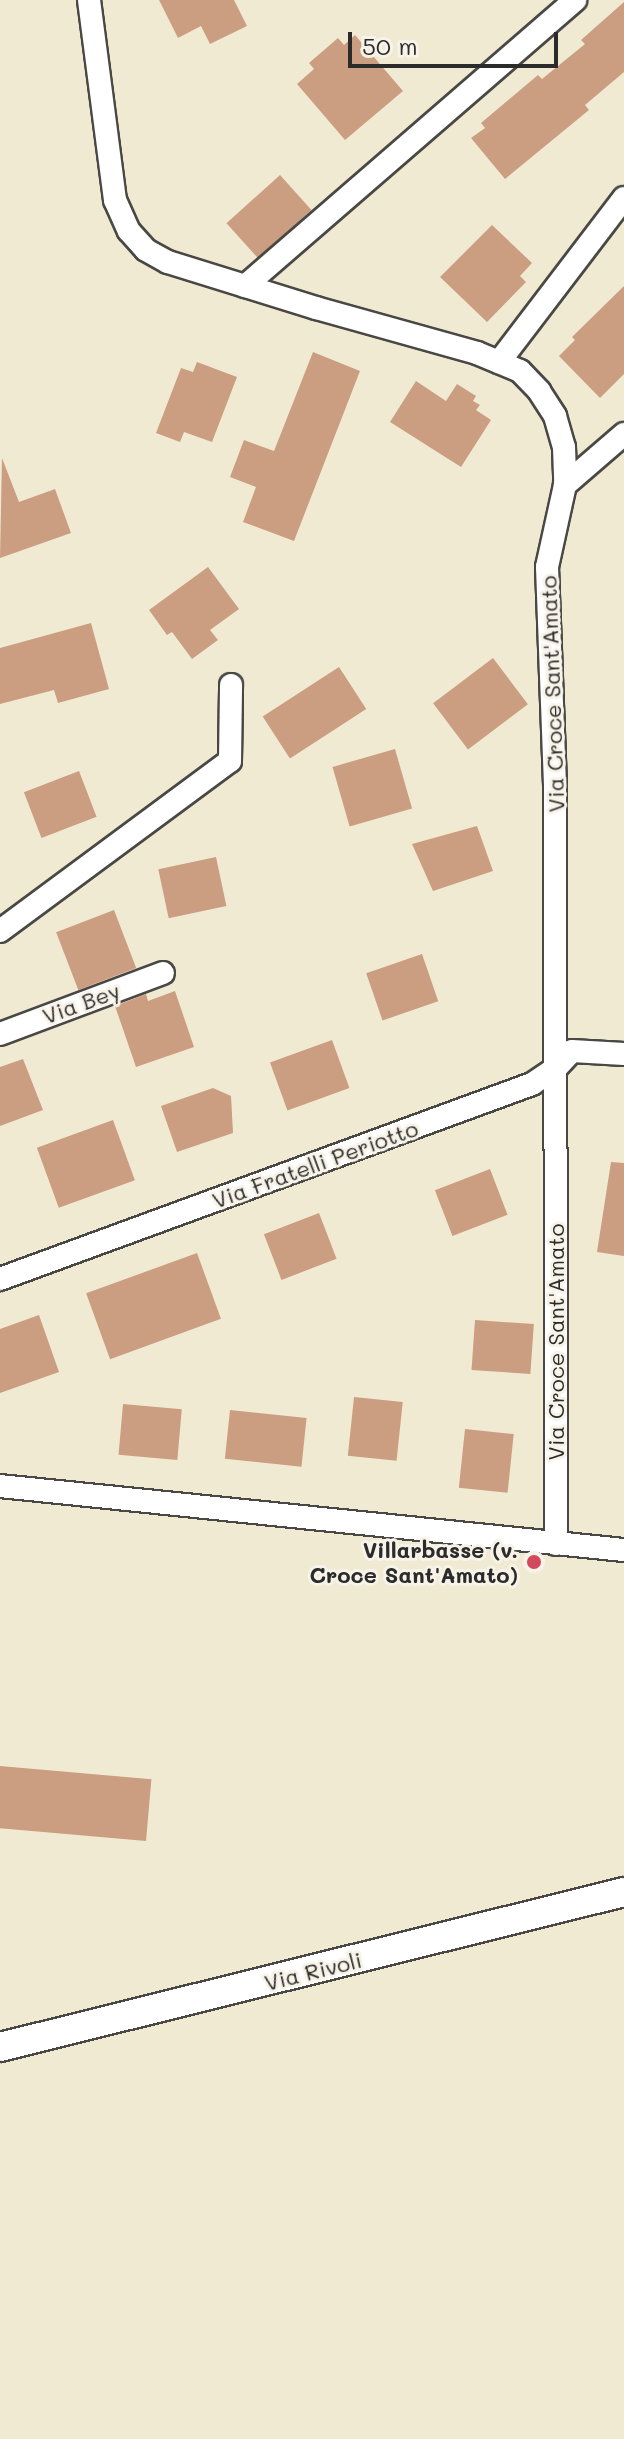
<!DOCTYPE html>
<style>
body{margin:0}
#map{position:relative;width:624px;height:2439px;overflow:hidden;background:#f0ead2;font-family:Mali,sans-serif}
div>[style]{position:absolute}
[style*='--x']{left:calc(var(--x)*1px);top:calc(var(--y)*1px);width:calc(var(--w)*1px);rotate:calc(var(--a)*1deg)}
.building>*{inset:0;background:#cc9e81;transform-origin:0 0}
.roads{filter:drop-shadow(2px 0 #494844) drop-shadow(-2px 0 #494844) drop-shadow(0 2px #494844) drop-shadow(0 -2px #494844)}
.minor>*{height:22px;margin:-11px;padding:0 11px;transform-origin:11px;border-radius:11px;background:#fff}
.tertiary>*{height:28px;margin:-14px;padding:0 14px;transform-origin:14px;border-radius:14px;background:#fff}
.dots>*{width:22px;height:22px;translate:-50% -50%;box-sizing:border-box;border:4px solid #f7f3e8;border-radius:50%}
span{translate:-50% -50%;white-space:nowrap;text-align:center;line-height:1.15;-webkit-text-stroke:6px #f7f3e8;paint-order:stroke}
.street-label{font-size:22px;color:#2b2b2b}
.poi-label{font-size:22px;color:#2b2b2b;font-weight:700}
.right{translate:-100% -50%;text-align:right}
.scale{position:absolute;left:348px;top:32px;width:210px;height:36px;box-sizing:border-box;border:4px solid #2b2b2b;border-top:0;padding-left:10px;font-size:24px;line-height:28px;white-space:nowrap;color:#2b2b2b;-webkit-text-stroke:6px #f7f3e8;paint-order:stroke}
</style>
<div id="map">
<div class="building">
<i style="clip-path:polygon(159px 0,234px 0,247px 26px,210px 44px,201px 26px,178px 38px)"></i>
<i style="clip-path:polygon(624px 2px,624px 72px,585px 105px,589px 110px,505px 179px,471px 138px,485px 128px,481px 123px,538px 75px,542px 79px,585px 44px,581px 40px)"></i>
<i style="clip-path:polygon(355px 35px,403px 91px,345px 140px,297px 84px,314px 69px,309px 63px,338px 38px,344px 45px)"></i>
<i style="left:280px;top:175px;width:47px;height:72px;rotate:48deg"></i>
<i style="clip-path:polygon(492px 225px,532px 263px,520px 276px,526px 282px,487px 322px,440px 277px)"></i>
<i style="clip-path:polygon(624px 286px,624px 374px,600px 398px,559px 356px,575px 340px,572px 337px)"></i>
<i style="clip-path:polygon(313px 352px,360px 371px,294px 541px,243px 522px,256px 487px,230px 477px,244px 440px,274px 451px)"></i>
<i style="clip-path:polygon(197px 362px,237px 377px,212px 442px,184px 432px,180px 442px,156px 433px,181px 368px,193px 372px)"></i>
<i style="clip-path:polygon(416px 381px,446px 401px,457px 384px,476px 396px,473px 401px,480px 405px,476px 410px,491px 420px,461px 467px,390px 422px)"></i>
<i style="clip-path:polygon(2px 458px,19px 502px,55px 489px,71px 533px,0 558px)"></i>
<i style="clip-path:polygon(208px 567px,239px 609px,210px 630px,218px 640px,192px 659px,172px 632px,167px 635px,149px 610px)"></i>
<i style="clip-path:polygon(91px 623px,109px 689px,58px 703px,54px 690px,0 704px,0 648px)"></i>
<i style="left:493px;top:658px;width:58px;height:75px;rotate:53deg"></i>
<i style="left:339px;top:667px;width:50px;height:91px;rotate:57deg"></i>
<i style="left:395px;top:749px;width:62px;height:65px;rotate:74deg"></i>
<i style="left:79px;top:771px;width:49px;height:59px;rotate:69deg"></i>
<i style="clip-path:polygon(477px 826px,493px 871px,433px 891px,412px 844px)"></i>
<i style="left:216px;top:857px;width:50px;height:59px;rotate:78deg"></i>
<i style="left:114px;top:910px;width:62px;height:62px;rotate:69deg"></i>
<i style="left:422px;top:954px;width:50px;height:59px;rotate:71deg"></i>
<i style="clip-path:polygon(175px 991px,194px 1047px,136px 1067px,115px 1006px,146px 994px,148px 1001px)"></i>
<i style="left:332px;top:1040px;width:51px;height:66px;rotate:70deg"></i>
<i style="clip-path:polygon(23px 1059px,43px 1110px,0 1126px,0 1067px)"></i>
<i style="clip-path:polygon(213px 1088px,231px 1096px,233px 1133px,177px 1152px,161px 1106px)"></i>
<i style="left:113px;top:1120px;width:64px;height:81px;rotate:70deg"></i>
<i style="clip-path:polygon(611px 1162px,624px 1163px,624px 1256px,597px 1252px)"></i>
<i style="left:490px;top:1169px;width:49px;height:59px;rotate:69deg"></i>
<i style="left:319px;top:1213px;width:49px;height:59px;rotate:69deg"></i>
<i style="left:197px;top:1253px;width:70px;height:118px;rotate:70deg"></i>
<i style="clip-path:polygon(39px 1315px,59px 1372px,0 1393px,0 1329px)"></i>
<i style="left:475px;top:1320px;width:59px;height:50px;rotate:4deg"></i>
<i style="left:354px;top:1397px;width:49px;height:59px;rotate:6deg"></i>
<i style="left:123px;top:1404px;width:59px;height:51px;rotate:5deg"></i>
<i style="left:230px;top:1410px;width:77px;height:49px;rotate:6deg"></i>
<i style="left:465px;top:1429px;width:49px;height:59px;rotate:6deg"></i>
<i style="left:0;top:1766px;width:152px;height:62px;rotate:5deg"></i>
</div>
<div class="roads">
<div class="minor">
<i style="--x:89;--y:0;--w:202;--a:82.6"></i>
<i style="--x:115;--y:200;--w:34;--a:66"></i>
<i style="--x:129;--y:231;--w:25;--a:48"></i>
<i style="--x:146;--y:250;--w:25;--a:29"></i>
<i style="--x:168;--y:262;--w:155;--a:17.3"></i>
<i style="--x:316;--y:308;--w:167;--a:15.6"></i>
<i style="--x:477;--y:353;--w:47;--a:22.7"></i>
<i style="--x:520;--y:371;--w:28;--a:46"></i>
<i style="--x:539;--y:391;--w:30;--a:57"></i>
<i style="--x:555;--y:416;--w:32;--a:74"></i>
<i style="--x:564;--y:447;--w:38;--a:88"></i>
<i style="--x:565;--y:485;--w:84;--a:102.4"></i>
<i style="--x:547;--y:567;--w:217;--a:87.9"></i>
<i style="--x:555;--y:784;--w:760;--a:89.92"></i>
<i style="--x:245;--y:286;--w:437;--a:-40.9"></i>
<i style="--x:499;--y:362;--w:206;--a:-52.7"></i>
<i style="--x:565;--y:485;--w:78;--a:-40.8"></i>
<i style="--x:0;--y:931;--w:286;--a:-36.5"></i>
<i style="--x:230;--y:761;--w:76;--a:-89.2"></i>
<i style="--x:0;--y:1034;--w:174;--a:-20.5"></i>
<i style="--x:0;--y:1279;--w:567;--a:-20.13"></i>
<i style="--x:532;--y:1084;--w:29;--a:-34"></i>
<i style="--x:556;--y:1068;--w:23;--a:-47"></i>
<i style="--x:572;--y:1051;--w:52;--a:3.3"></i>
<i style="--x:0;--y:1486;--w:627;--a:5.86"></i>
</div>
<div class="tertiary">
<i style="--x:0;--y:2047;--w:643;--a:-13.95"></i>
</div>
</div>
<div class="dots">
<i style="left:534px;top:1562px;background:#d1495b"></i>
</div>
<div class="street-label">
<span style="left:552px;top:694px;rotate:-92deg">Via Croce Sant'Amato</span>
<span style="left:81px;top:1003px;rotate:-20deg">Via Bey</span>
<span style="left:315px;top:1164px;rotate:-20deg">Via Fratelli Periotto</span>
<span style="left:556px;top:1342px;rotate:-90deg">Via Croce Sant'Amato</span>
<span style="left:313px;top:1971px;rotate:-14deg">Via Rivoli</span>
</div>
<div class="poi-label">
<span class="right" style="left:518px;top:1562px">Villarbasse (v.<br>Croce Sant'Amato)</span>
</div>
<div class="scale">50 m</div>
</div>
